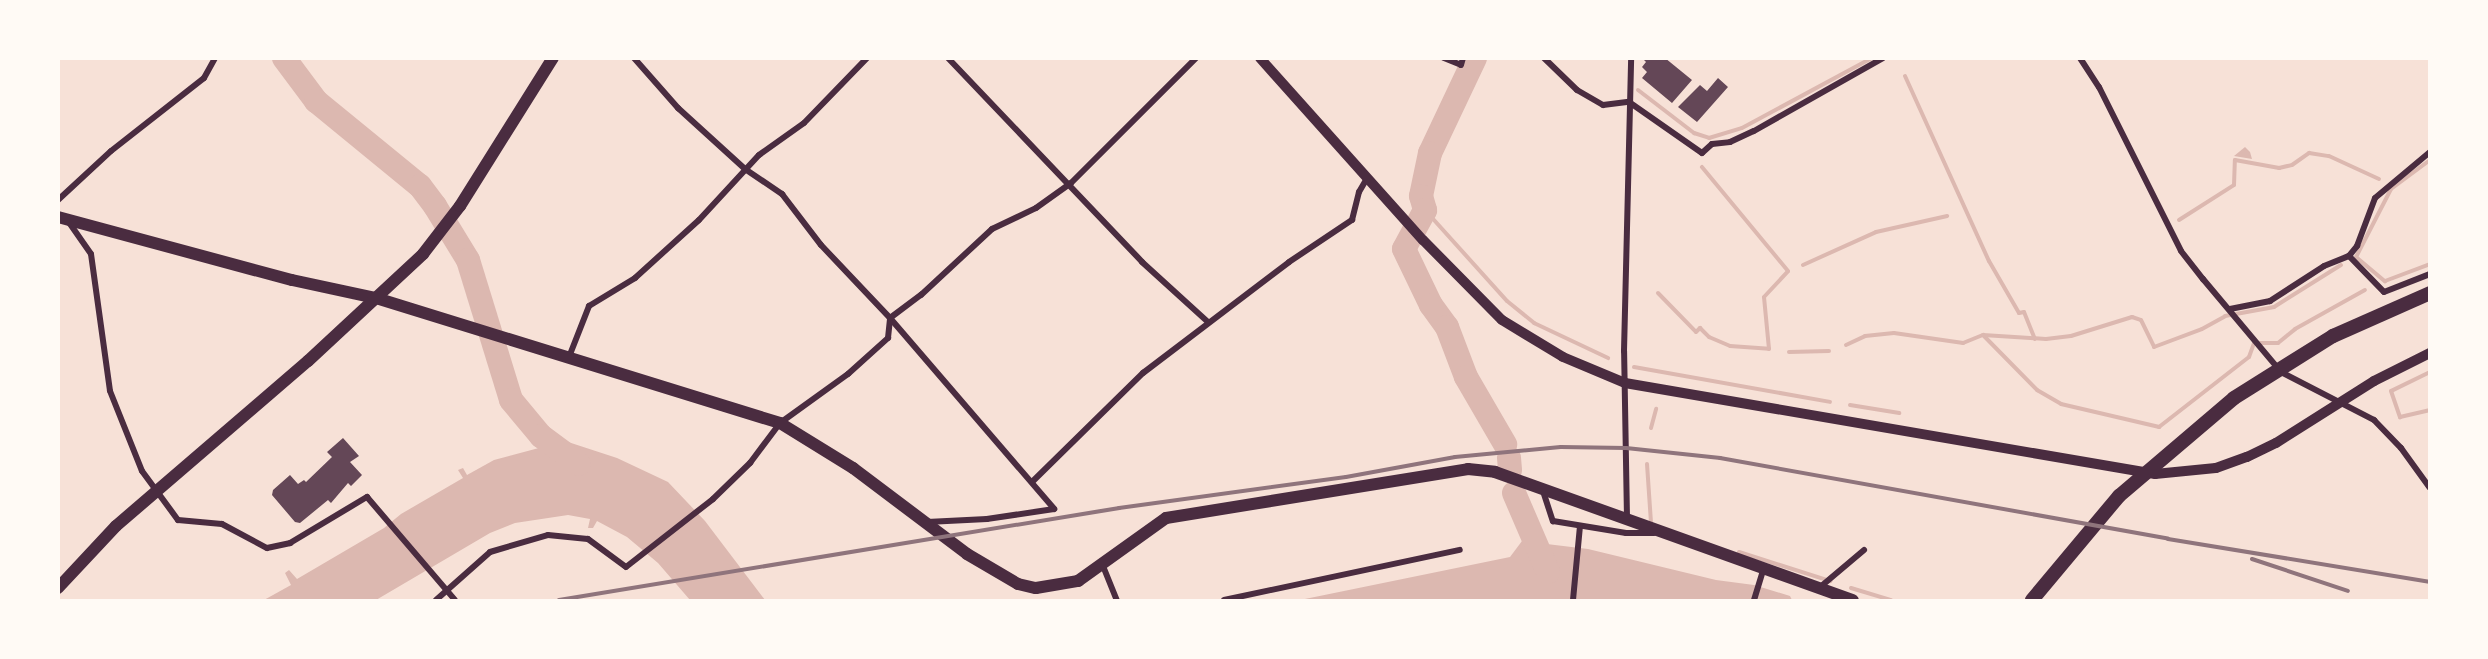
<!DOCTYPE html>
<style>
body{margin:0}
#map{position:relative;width:2488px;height:659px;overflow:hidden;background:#f7e1d7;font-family:"Fira Sans",sans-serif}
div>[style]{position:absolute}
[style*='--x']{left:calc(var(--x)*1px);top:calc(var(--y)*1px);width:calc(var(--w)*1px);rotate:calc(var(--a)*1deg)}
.water>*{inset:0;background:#dcb8b0}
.stream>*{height:4px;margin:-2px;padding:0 2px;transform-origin:2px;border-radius:2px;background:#dcb8b0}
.river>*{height:24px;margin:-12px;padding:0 12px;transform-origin:12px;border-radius:12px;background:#dcb8b0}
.building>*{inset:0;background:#644757}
.minor>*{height:6px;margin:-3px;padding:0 3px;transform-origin:3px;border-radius:3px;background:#4a2c40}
.tertiary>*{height:10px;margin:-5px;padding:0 5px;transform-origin:5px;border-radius:5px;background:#4a2c40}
.secondary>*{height:12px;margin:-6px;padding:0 6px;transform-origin:6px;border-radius:6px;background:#4a2c40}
.primary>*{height:14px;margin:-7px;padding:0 7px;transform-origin:7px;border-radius:7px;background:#4a2c40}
.rail>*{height:4px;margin:-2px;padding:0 2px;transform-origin:2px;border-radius:2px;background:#8f747c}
span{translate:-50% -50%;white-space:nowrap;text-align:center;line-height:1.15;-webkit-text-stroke:5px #fffaf5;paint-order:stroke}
.frame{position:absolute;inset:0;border:60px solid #fffaf5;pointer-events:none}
</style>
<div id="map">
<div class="water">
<i style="clip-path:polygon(2245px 147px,2250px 152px,2252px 159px,2234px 156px)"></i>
<i style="clip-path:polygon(565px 441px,617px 458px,668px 482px,705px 521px,765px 600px,690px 600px,658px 563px,627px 537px,597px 521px,593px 528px,588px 528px,590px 519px,568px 515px,515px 523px,490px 533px,376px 600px,264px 600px,291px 585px,285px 573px,289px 570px,297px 579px,384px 528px,401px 514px,463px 478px,458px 470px,463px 468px,467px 475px,494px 460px)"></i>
<i style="clip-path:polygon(1522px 541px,1588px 549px,1716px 580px,1754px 585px,1790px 596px,1792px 600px,1300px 600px,1510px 557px)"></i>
</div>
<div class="stream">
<i style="--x:1905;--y:76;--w:203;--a:65.6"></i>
<i style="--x:1989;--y:261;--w:60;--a:60"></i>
<i style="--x:2019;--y:313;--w:5;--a:-11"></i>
<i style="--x:2024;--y:312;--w:29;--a:68"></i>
<i style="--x:1638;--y:90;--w:71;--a:37.5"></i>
<i style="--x:1694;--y:133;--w:16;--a:18"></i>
<i style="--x:1709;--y:138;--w:34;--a:-17"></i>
<i style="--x:1742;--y:128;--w:148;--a:-28.3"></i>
<i style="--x:2430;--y:160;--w:49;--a:143.4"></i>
<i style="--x:2391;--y:189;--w:76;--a:117.2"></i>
<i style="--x:2356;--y:257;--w:38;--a:40"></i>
<i style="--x:2385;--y:281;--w:48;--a:-20.7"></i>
<i style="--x:1425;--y:210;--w:122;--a:48"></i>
<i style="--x:1507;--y:301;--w:35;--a:39"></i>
<i style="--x:1534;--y:323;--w:82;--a:25.3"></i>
<i style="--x:2179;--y:220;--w:65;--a:-32.5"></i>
<i style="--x:2234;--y:185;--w:25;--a:-88"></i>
<i style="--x:2235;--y:160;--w:45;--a:10.3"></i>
<i style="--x:2279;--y:168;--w:13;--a:-13"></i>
<i style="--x:2292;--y:165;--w:21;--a:-35"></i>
<i style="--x:2309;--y:153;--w:20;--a:9"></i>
<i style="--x:2329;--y:156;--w:55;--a:24.7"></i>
<i style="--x:1803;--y:265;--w:80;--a:-24.3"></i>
<i style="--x:1876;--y:232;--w:73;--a:-12.7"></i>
<i style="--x:1658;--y:293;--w:54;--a:45.7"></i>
<i style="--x:1696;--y:332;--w:6;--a:-45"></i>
<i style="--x:1700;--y:328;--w:13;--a:45"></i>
<i style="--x:1709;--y:337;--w:23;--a:23"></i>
<i style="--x:1730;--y:346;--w:39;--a:4"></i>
<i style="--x:1769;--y:349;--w:52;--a:-95.5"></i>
<i style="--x:1764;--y:297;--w:35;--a:-47"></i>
<i style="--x:1788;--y:271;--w:135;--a:-129.6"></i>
<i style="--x:1984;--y:336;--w:76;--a:45.5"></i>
<i style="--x:2037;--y:390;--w:28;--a:30"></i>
<i style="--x:2061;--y:404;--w:101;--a:13.2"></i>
<i style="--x:2159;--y:427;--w:114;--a:-37.9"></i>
<i style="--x:2249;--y:357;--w:15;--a:-70"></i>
<i style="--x:2254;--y:343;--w:24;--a:0"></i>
<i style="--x:2278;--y:343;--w:22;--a:-39"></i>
<i style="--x:2295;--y:329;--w:80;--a:-29.1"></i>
<i style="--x:1846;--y:345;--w:21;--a:-25"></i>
<i style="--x:1865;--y:336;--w:29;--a:-6"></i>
<i style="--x:1894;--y:333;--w:70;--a:8.2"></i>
<i style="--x:1963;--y:343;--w:22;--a:-22"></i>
<i style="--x:1983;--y:335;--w:63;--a:3.6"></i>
<i style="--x:2046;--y:339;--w:25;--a:-7"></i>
<i style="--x:2071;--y:336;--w:64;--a:-17.3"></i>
<i style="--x:2132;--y:317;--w:9;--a:18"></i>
<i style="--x:2141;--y:320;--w:30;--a:64"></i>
<i style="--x:2154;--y:347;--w:51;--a:-20.6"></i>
<i style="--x:2202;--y:329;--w:26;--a:-29"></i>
<i style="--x:2225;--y:316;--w:50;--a:-10.4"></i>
<i style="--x:2274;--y:307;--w:79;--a:-32.1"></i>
<i style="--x:1789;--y:352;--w:40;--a:-1.4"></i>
<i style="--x:1634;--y:367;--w:199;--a:10.1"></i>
<i style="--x:2430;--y:372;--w:43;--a:154"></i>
<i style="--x:2391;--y:391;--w:28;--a:71"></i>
<i style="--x:2400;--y:417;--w:31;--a:-13"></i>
<i style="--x:1850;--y:405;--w:50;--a:9.3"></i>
<i style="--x:1651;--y:428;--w:20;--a:-75"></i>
<i style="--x:1647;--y:464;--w:58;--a:86.1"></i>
<i style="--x:1739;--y:552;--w:96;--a:17.7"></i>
<i style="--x:1851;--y:588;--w:42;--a:16.7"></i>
</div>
<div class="river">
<i style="--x:284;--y:58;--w:54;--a:53.3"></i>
<i style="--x:316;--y:101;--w:134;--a:39.3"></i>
<i style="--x:420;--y:186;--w:25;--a:53"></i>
<i style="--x:435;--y:206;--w:63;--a:58.6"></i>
<i style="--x:468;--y:260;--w:146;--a:72.9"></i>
<i style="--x:511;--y:400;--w:47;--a:50.2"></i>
<i style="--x:541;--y:436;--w:47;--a:36.4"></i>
<i style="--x:1475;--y:58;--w:105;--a:115.3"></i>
<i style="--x:1430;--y:153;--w:44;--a:101.8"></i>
<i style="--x:1421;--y:196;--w:15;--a:74"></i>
<i style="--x:1425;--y:210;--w:44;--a:118.3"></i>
<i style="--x:1404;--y:249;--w:62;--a:64.3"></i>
<i style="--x:1431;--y:305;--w:27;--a:54"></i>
<i style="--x:1447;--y:327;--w:53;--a:69.2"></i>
<i style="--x:1466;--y:377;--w:78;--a:59.8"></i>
<i style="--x:1509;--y:458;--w:12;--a:85"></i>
<i style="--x:1514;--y:493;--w:86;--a:66.7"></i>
</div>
<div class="building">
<i style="clip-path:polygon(1642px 58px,1665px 58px,1692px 80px,1672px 103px,1642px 78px,1647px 72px,1642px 67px,1646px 62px)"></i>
<i style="clip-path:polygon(1718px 78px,1728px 87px,1697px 122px,1678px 107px,1700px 85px,1707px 91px)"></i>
<i style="clip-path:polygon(343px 438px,359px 456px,350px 462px,362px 475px,351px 486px,348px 483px,331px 503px,328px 500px,300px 523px,295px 522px,272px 495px,273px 490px,290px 475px,298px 484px,304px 480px,306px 482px,332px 457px,327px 452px)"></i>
</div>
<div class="minor">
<i style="--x:634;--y:58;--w:67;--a:48.7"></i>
<i style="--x:678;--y:108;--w:91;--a:42.3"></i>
<i style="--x:745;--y:169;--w:45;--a:34"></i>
<i style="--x:782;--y:194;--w:64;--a:52.6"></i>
<i style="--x:821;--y:245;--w:100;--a:46.6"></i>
<i style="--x:890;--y:318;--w:252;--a:49.3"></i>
<i style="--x:1054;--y:509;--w:68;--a:171.5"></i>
<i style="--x:987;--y:519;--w:60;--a:177.1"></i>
<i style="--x:948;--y:58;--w:282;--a:46.4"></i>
<i style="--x:1142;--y:262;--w:89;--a:42.3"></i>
<i style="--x:1444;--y:58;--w:18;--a:22"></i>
<i style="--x:1461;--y:65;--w:7;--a:-74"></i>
<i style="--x:1544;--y:58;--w:46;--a:44.1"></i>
<i style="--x:1577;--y:90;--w:30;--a:30"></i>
<i style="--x:1603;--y:105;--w:26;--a:-7"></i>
<i style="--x:1629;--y:102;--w:89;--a:34.9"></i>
<i style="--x:1702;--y:153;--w:13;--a:-42"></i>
<i style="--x:1712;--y:144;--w:18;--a:-6"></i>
<i style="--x:1730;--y:142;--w:26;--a:-25"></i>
<i style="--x:1754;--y:131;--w:148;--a:-29.5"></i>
<i style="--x:2080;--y:58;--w:35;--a:57"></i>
<i style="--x:2099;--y:87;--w:183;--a:63.4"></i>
<i style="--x:2181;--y:251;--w:36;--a:52"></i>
<i style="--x:2203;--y:279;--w:121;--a:50"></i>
<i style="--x:2281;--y:372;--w:105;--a:27.3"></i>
<i style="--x:2374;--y:420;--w:39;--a:46"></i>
<i style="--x:2401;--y:448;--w:49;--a:54.1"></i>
<i style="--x:58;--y:200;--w:72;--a:-42.8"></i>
<i style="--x:111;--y:151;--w:118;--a:-38.1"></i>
<i style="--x:204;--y:78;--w:23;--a:-61"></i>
<i style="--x:68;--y:221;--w:40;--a:55.1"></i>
<i style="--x:91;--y:254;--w:138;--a:82.1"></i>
<i style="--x:110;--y:391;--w:86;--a:68.2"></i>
<i style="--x:142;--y:471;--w:61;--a:53.7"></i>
<i style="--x:178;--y:520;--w:44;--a:5.2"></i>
<i style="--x:222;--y:524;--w:51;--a:28.1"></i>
<i style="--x:267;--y:548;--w:24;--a:-12"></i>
<i style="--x:290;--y:543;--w:90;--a:-30.9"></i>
<i style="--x:367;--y:497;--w:135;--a:49.5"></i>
<i style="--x:2349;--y:256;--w:50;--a:45.8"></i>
<i style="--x:2384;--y:292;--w:49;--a:-21.4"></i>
<i style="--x:2230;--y:309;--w:41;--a:-11.3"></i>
<i style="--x:2270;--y:301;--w:64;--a:-32.9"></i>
<i style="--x:2324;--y:266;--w:27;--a:-22"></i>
<i style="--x:2349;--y:256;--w:13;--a:-51"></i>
<i style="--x:2357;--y:246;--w:51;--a:-69.4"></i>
<i style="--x:2375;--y:198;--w:72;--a:-39.9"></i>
<i style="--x:569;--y:357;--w:55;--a:-68.6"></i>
<i style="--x:589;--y:306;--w:54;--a:-31.3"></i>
<i style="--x:635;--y:278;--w:86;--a:-42.2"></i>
<i style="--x:699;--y:220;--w:88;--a:-47.3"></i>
<i style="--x:759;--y:155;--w:55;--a:-35.4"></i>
<i style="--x:804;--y:123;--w:91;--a:-45.9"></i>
<i style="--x:1032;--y:482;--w:156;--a:-44.5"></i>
<i style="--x:1143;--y:373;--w:183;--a:-37.2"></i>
<i style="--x:1289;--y:262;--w:76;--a:-33.7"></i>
<i style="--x:1352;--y:220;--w:29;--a:-76"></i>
<i style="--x:1359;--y:192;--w:16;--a:-60"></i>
<i style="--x:1543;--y:491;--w:32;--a:72"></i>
<i style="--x:1553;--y:521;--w:74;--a:9.3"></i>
<i style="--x:1626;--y:533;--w:28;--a:0"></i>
<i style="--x:1627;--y:518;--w:167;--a:-91"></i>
<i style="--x:1624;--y:351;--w:293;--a:-88.6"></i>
<i style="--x:1103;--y:566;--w:37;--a:68"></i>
<i style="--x:1819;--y:588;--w:59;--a:-40.2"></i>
<i style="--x:436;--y:600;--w:72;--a:-41.6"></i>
<i style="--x:490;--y:552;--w:60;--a:-16.3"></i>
<i style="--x:548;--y:535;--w:40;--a:5.7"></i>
<i style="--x:588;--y:539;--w:47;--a:36.4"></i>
<i style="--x:626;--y:567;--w:110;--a:-38"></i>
<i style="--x:713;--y:499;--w:52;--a:-44.2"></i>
<i style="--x:750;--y:463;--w:50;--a:-53.1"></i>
<i style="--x:780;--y:423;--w:84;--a:-35.8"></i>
<i style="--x:848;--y:374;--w:54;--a:-42"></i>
<i style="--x:888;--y:338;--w:20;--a:-84"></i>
<i style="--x:890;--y:318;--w:39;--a:-37"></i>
<i style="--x:921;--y:295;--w:97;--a:-42.9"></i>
<i style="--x:992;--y:229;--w:49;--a:-25.5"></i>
<i style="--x:1036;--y:208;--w:43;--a:-35.5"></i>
<i style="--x:1071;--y:183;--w:177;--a:-45"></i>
<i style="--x:1224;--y:600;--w:241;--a:-12"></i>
<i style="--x:1573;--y:600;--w:74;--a:-84.6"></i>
<i style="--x:1754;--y:600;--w:31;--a:-73"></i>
</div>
<div class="tertiary">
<i style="--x:1260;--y:58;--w:244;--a:48.2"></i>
<i style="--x:1423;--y:240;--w:112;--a:45.4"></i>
<i style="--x:1502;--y:320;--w:71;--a:31.2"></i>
<i style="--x:1563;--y:357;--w:67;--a:22.8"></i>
<i style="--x:1625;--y:383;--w:538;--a:9.74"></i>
<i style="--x:2155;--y:474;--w:61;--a:-5.6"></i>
<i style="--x:2216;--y:468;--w:33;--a:-20"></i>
<i style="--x:2247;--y:457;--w:32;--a:-26"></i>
<i style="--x:2276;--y:443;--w:116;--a:-32.3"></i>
<i style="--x:2374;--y:381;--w:63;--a:-26.6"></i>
</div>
<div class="secondary">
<i style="--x:58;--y:217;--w:242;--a:15.1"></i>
<i style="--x:292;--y:280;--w:86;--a:12.1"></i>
<i style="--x:376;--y:298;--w:423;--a:17.2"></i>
<i style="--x:780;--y:423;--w:86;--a:31.7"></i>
<i style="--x:853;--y:468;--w:143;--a:37"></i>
<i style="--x:967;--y:554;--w:59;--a:30.5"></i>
<i style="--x:1018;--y:584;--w:18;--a:13"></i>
<i style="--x:1036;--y:588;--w:43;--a:-9.5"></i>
<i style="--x:1078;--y:581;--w:108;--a:-35.6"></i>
<i style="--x:1166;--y:518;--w:306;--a:-9.2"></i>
<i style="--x:1468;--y:469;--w:27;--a:6"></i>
<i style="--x:1495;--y:472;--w:380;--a:19.7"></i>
<i style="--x:58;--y:588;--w:85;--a:-46.9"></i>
<i style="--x:116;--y:526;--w:253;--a:-40.7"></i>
<i style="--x:308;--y:361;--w:157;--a:-42.9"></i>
<i style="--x:423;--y:254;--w:61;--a:-52.4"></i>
<i style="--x:460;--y:206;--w:175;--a:-57.9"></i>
</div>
<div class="primary">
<i style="--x:2032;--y:600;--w:136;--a:-50.1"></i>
<i style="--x:2119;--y:496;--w:151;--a:-40.4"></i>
<i style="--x:2234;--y:398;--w:117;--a:-32.1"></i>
<i style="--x:2333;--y:336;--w:106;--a:-23.9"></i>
</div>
<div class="rail">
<i style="--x:2252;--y:559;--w:101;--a:18.4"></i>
<i style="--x:559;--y:600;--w:568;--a:-9.33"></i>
<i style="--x:1119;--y:508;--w:229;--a:-7.8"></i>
<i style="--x:1346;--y:477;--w:111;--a:-10.4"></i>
<i style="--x:1455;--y:457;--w:106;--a:-5.4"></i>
<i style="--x:1561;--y:447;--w:65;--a:0.9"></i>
<i style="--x:1626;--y:448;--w:95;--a:6.1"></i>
<i style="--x:1720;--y:458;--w:455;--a:10.2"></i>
<i style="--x:2168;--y:539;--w:266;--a:9.3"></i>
</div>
<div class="frame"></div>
</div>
